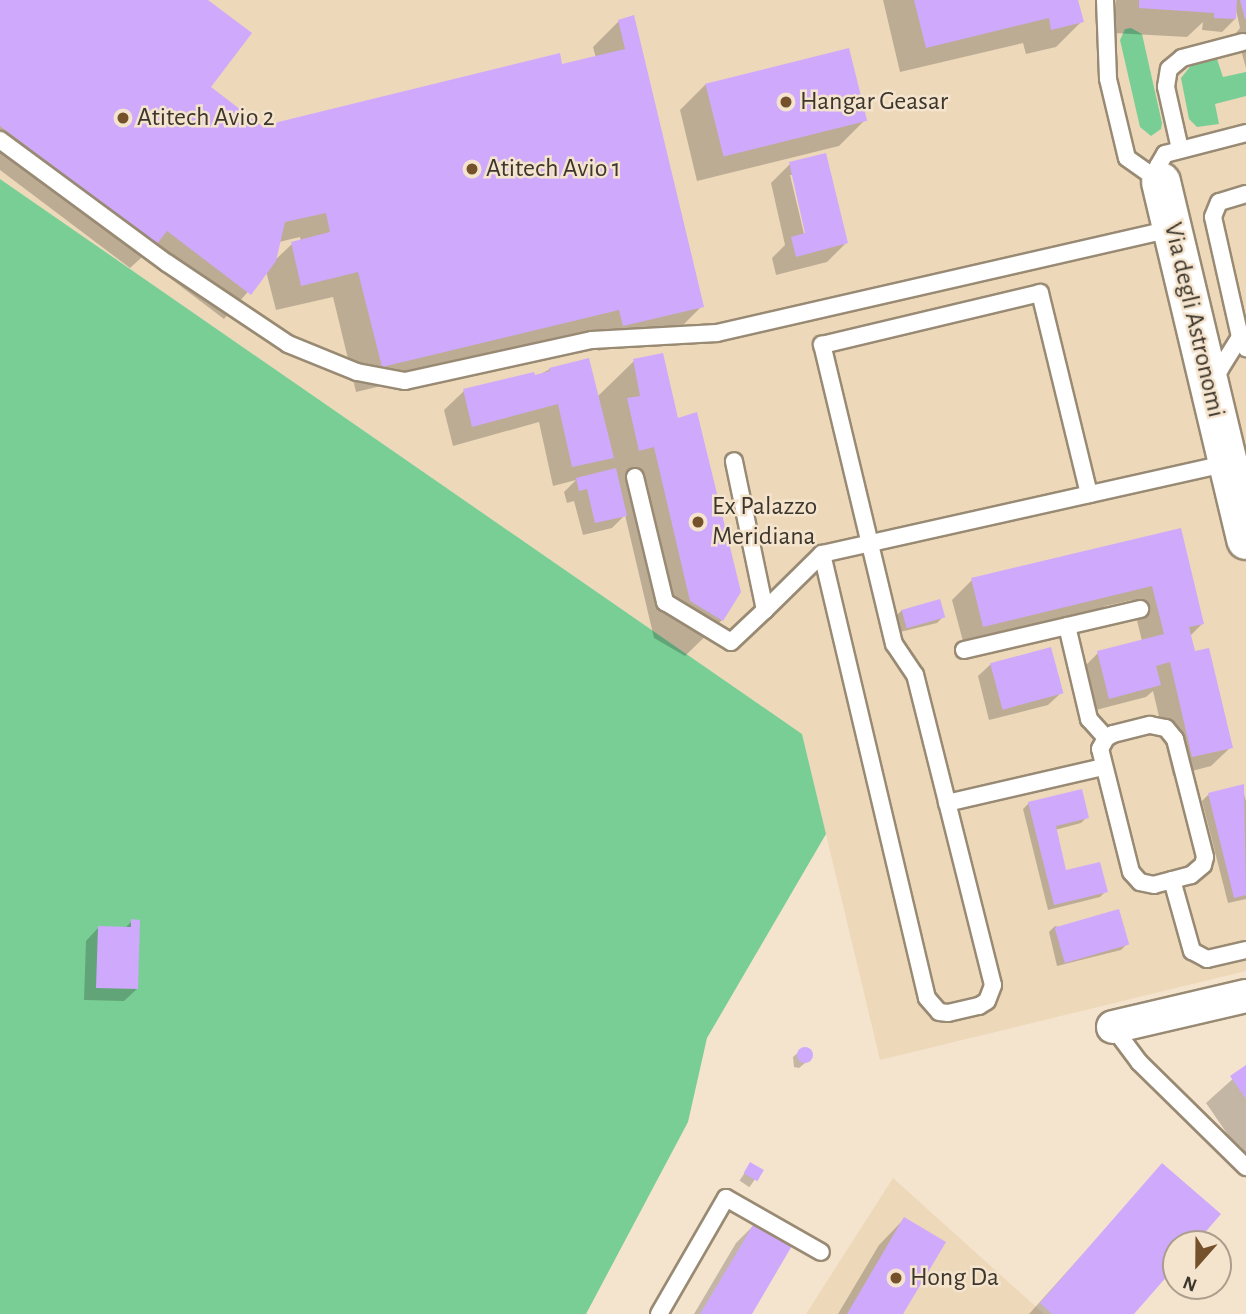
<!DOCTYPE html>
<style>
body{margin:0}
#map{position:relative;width:1246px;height:1314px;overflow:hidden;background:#f5e4cd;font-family:"Alegreya Sans",sans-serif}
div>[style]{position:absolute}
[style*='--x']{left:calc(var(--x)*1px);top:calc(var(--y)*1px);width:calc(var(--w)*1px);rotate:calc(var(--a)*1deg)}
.built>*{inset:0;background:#edd8ba}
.green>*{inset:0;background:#79ce95}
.shadow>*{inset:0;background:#0003;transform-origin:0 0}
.building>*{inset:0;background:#cfa9fc;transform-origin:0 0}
.round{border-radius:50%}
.roads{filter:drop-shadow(2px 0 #998a74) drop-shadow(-2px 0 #998a74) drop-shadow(0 2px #998a74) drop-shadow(0 -2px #998a74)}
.service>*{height:16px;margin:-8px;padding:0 8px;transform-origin:8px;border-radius:8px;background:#fff}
.minor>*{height:32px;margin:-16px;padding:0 16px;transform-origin:16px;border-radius:16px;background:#fff}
.tertiary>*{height:38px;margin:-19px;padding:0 19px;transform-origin:19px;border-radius:19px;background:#fff}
.dots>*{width:19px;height:19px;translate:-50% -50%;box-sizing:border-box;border:4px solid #f5e4cd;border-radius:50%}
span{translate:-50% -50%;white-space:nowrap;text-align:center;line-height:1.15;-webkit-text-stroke:5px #f5e4cd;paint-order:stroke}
.poi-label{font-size:26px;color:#3c362c}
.left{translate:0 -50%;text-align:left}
.street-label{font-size:26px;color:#3c362c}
.north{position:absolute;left:1162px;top:1230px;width:70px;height:70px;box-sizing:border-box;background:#f5e4cd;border:2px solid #ab9e8d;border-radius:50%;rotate:201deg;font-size:19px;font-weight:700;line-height:28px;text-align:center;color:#3c362c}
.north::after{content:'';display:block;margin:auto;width:24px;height:32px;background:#74512a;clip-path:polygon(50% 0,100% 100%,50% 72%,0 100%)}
</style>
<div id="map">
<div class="built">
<i style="clip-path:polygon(0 0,1246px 0,1246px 971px,880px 1060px,802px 734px,0 179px)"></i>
<i style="clip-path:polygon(893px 1178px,1044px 1314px,806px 1314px)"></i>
</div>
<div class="green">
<i style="clip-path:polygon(1131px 28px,1142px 34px,1162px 123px,1161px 129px,1151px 136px,1140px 127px,1120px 40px,1125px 29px)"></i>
<i style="clip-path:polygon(1217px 59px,1223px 77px,1246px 72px,1246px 96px,1215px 104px,1219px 124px,1197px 127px,1189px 119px,1181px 78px,1193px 63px)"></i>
<i style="clip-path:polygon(0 179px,802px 734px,826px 834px,707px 1038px,688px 1122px,586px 1314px,0 1314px)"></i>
</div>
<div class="shadow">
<i style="clip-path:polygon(evenodd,0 0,205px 0,209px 87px,262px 127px,596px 58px,593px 47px,619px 21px,702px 306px,676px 332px,598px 351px,593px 335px,356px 392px,333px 297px,276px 310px,266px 271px,224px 319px,142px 257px,130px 268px,0 170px,0 0,300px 237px,301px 241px,292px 244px,274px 261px,279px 242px,300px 237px)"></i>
<i style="clip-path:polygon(883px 0,1076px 0,1082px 21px,1056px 47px,1026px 54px,1023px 43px,900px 72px)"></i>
<i style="clip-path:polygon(1116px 0,1246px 0,1246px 68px,1236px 33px,1240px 28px,1236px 10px,1235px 19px,1222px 32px,1202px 30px,1203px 22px,1187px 37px,1114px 33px)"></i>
<i style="clip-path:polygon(706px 84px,865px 120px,839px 146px,697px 181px,680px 110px)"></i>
<i style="clip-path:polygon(evenodd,790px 164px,846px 243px,827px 262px,776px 275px,772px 258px,785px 245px,771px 183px,790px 164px,790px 175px,794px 175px,809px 241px,806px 242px,790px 175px)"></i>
<i style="clip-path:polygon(634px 361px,722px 620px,685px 656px,654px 638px,625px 515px,612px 528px,583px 535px,574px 501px,567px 503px,564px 492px,576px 480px,553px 486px,539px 422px,453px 446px,444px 410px,464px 391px,533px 378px,550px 369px,597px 397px)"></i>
<i style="clip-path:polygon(1179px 530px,1202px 624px,1190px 636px,1194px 654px,1231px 747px,1211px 766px,1173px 776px,1153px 691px,1146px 697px,1096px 710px,1085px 666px,1098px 653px,1142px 641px,1132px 600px,1105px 606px,1099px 612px,964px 645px,952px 600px,972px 580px)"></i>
<i style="clip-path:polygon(902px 610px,943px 617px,937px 623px,900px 632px,896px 616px)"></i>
<i style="clip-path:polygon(991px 664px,1061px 693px,1048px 705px,989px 720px,978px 676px)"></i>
<i style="clip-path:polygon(1242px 787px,1246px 801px,1246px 899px,1228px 903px,1202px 801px,1208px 795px)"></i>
<i style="clip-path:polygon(1029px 803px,1087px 817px,1081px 823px,1055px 830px,1065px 872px,1106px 891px,1100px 897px,1048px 910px,1023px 809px)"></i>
<i style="clip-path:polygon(132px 921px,137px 989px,124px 1001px,84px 1000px,86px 941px,98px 928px,124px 929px)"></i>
<i style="clip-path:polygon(1055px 926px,1127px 944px,1121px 950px,1057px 966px,1049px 932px)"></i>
<i style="clip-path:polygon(808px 1050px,810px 1059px,799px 1068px,794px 1067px,793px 1057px,800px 1051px)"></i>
<i style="clip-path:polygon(1246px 1067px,1246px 1154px,1240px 1146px,1237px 1148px,1206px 1103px)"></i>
<i style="left:751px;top:1164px;width:12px;height:20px;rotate:35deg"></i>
<i style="clip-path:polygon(1162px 1166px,1193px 1244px,1176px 1244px,1176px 1263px,1132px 1314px,1029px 1314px)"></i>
<i style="clip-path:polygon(904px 1219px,901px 1314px,838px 1314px,879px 1245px)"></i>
<i style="clip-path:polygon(755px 1224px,750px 1314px,694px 1314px,736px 1243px)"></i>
</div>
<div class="building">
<i style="clip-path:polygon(0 0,208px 0,252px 33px,211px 87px,262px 126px,560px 53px,562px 64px,625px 49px,618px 20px,634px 15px,704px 307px,623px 326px,619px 310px,382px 367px,358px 272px,301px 286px,291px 242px,330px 232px,326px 213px,285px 222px,276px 261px,251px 295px,167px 231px,157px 244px,0 126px)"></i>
<i style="clip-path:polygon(914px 0,1078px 0,1084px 22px,1051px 30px,1049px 18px,926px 48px)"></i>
<i style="clip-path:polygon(1139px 0,1237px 0,1236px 19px,1214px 18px,1214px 13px,1139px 8px)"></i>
<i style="clip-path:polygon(1240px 0,1246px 0,1246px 19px,1245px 19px)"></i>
<i style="left:849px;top:48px;width:75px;height:148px;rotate:76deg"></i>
<i style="clip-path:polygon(826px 153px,848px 243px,796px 257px,791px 237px,805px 233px,789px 162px)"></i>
<i style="clip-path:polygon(663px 353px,678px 418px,697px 412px,741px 592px,723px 621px,690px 601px,654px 447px,639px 451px,627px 398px,640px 396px,633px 359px)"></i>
<i style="clip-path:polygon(589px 358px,614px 458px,572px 467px,558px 404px,472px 427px,463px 389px,534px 372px,535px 375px,550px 371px,549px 368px)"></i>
<i style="clip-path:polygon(616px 468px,627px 516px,595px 523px,587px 489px,579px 491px,576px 478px)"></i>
<i style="clip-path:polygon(1181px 528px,1204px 624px,1189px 627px,1195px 651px,1209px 648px,1233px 748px,1192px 757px,1170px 662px,1156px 666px,1161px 685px,1109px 699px,1097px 651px,1164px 634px,1152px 586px,983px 627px,971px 578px)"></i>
<i style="left:940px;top:599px;width:19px;height:40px;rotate:74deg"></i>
<i style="left:1051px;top:647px;width:48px;height:63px;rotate:75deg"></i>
<i style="clip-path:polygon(1244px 784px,1246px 895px,1234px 898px,1208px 793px)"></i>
<i style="clip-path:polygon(1082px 789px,1089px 818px,1056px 826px,1066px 870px,1100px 862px,1108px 892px,1054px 905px,1028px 802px)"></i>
<i style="left:1119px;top:909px;width:37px;height:67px;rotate:74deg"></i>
<i style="clip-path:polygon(131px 919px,140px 920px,138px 989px,96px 988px,98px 926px,131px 927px)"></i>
<i class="round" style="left:797px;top:1047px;width:16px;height:16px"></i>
<i style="clip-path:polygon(1246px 1065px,1246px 1099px,1230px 1076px)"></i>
<i style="left:750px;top:1162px;width:16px;height:13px;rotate:30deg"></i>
<i style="clip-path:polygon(1162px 1163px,1221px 1214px,1195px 1244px,1176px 1244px,1176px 1266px,1134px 1314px,1052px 1314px,1040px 1303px)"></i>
<i style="clip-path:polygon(904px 1217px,946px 1242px,903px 1314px,847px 1314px)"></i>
<i style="clip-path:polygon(755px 1222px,793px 1244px,752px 1314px,700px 1314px)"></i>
</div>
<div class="roads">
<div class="service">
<i style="--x:1105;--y:0;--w:79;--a:87.8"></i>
<i style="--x:1108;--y:79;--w:81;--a:76.5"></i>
<i style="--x:1127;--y:158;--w:42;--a:35.2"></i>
<i style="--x:0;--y:140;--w:207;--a:36.4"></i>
<i style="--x:167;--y:263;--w:146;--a:33.8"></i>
<i style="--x:288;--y:344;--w:74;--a:22.1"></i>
<i style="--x:357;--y:372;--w:49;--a:10.6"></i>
<i style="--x:405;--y:381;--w:191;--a:-12.4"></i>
<i style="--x:592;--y:340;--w:125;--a:-3.2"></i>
<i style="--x:717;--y:333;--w:467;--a:-12.9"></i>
<i style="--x:1180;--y:149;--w:64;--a:-102.7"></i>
<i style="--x:1166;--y:87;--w:18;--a:-81"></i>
<i style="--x:1169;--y:69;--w:17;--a:-40"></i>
<i style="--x:1182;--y:58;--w:63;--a:-14.7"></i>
<i style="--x:1161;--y:182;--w:16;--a:-101"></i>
<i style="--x:1158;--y:166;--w:14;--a:-60"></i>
<i style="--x:1165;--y:154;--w:84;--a:-14.5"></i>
<i style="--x:1246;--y:194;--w:28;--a:163"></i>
<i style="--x:1219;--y:202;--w:16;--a:112"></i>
<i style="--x:1213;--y:217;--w:123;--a:77.3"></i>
<i style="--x:1240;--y:337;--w:13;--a:61"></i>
<i style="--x:1209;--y:375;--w:13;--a:-29"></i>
<i style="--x:1220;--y:369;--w:38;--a:-58"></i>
<i style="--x:635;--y:477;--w:129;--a:76.5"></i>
<i style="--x:665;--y:602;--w:77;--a:31.2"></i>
<i style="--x:731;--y:642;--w:47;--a:-43.3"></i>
<i style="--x:765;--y:610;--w:152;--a:-101.8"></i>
<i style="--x:822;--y:554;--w:456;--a:76.7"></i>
<i style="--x:927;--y:998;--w:18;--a:49"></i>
<i style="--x:939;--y:1012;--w:9;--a:6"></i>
<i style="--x:948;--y:1013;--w:32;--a:-13"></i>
<i style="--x:979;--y:1006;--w:9;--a:-32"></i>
<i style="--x:987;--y:1001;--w:17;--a:-69"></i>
<i style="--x:993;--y:985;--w:320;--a:-104.1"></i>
<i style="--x:915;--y:675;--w:37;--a:-124"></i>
<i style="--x:894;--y:644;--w:308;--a:-103.5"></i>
<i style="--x:822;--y:345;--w:224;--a:-13.4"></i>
<i style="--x:1040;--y:293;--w:207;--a:76.3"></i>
<i style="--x:765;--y:610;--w:80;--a:-44.5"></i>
<i style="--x:822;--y:554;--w:417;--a:-12.6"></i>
<i style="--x:1067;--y:626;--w:96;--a:76.7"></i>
<i style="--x:1089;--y:719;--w:25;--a:48"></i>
<i style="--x:964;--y:650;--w:181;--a:-13.1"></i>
<i style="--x:1150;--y:725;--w:16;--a:11"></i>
<i style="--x:1166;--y:728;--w:14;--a:51"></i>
<i style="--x:1175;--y:739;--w:122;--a:75.7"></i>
<i style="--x:1205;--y:857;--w:8;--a:104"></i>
<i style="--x:1203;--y:865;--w:16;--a:140"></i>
<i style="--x:1191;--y:875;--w:38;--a:165"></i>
<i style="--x:1154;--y:885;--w:14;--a:-168"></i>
<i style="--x:1140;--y:882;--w:13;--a:-132"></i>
<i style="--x:1131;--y:872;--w:127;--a:-104.1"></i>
<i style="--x:1100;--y:749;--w:13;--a:-61"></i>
<i style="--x:1106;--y:738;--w:8;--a:-30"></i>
<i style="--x:1113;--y:734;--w:38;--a:-14"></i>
<i style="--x:947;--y:803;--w:160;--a:-13"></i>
<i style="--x:1172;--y:880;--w:74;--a:74.3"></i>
<i style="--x:1192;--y:951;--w:17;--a:28"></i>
<i style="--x:1207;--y:959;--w:40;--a:-13"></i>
<i style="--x:1113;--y:1027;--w:44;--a:53.4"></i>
<i style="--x:1139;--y:1062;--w:150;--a:44.5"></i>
<i style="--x:659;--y:1314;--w:134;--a:-60"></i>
<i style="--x:726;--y:1198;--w:109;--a:29.6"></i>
</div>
<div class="minor">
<i style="--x:1113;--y:1027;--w:137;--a:-13.1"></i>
</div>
<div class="tertiary">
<i style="--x:1161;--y:182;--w:368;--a:76.6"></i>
</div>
</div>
<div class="dots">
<i style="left:786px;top:102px;background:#74512a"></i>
<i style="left:123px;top:118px;background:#74512a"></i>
<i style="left:472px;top:169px;background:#74512a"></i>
<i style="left:698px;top:522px;background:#74512a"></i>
<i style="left:896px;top:1278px;background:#74512a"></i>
</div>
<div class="poi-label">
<span class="left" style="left:800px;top:102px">Hangar Geasar</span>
<span class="left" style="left:137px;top:118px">Atitech Avio 2</span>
<span class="left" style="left:486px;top:169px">Atitech Avio 1</span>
<span class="left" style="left:712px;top:522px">Ex Palazzo<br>Meridiana</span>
<span class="left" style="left:910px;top:1278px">Hong Da</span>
</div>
<div class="street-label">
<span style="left:1194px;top:320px;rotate:77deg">Via degli Astronomi</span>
</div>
<div class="north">N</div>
</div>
